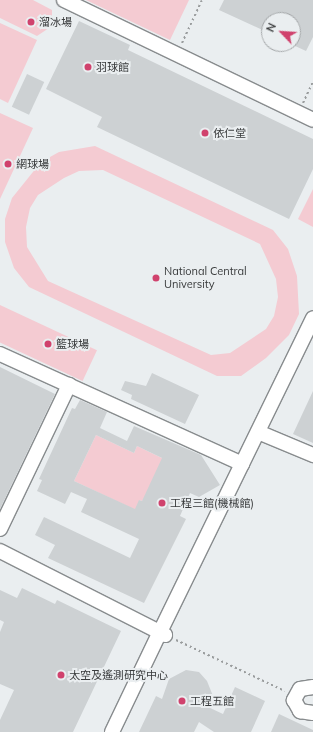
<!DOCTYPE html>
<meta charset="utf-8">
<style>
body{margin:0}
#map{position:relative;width:313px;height:732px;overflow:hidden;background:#eaeef0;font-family:Mulish,"Noto Sans TC",sans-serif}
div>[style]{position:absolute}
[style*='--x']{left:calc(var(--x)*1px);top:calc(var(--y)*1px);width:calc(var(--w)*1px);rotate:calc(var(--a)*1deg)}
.green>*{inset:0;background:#f4cbd2;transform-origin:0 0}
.building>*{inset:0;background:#cdd1d3;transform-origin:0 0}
.path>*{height:2px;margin-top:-1px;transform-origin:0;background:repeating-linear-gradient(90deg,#9a9d9e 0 2px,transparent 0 5px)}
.roads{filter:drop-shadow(1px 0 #888c8e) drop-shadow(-1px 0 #888c8e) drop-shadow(0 1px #888c8e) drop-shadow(0 -1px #888c8e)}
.minor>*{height:14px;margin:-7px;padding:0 7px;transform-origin:7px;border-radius:7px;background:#fff}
.dots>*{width:11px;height:11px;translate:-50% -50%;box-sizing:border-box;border:2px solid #eaeef0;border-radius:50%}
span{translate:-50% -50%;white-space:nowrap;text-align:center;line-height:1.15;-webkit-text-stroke:4px #eaeef0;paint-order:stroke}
.poi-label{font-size:11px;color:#393b3c}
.left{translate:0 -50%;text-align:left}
.north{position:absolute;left:261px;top:12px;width:40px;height:40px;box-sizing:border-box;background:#eaeef0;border:1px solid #a3a6a8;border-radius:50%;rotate:295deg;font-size:11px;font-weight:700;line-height:16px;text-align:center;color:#393b3c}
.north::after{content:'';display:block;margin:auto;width:14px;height:18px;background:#d0426d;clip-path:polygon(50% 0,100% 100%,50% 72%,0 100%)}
</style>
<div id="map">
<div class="green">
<i style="clip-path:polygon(0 0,33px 0,52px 10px,52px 26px,37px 36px,0 18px)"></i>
<i style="clip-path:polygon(86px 0,189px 0,170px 40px)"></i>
<i style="clip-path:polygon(0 23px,37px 40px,8px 103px,0 99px)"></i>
<i style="clip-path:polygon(0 113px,33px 128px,0 199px)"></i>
<i style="clip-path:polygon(evenodd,95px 146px,273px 230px,288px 249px,297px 276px,299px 314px,289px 335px,266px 358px,241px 376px,217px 376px,29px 287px,14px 268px,5px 242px,5px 219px,12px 198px,41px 162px,59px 152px,95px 146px,103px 170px,260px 244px,276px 279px,278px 297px,274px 316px,266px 329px,230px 353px,211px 355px,48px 281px,27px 247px,26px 227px,30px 208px,38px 195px,64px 178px,79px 171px,103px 170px)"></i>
<i style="clip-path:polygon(313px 189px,313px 227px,298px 219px)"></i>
<i style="left:0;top:305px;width:107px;height:34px;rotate:25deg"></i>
<i style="clip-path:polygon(96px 435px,134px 453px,137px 446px,168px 461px,142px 501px,139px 500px,140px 512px,74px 481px)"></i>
</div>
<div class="building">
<i style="clip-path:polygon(224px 0,313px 0,313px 37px,306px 51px,293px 45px,293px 20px,269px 20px,269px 33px,219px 10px)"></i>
<i style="clip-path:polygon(79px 21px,130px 45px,128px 50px,313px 139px,313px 169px,289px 219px,97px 127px,102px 117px,46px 89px)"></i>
<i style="left:27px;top:74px;width:19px;height:36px;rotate:25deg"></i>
<i style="clip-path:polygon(0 367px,55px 394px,0 509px)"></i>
<i style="clip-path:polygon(152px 373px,199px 395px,185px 424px,131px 399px,132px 395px,121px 390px,125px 381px,146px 386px)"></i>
<i style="clip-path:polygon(313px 391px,313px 443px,293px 434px)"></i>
<i style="clip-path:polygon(evenodd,80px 400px,107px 412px,100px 428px,127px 441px,134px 426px,201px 455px,220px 485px,199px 497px,190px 493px,180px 516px,186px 519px,144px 603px,48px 558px,55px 545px,35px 535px,44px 517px,130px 558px,139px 539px,81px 512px,87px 499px,71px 492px,65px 504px,37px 491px,42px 480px,39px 479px,72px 408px,75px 409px,80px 400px,96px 435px,134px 453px,137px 446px,162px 458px,142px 501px,139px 500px,135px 509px,74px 481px,96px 435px)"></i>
<i style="clip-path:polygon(22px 588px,55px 604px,57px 600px,121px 631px,73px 732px,0 732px,0 720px,14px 690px,0 684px,0 632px,4px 622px,0 620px,0 590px,17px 598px)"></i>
<i style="clip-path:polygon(186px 670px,199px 672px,207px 681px,213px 696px,208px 707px,223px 714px,235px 687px,265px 701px,251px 732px,214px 732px,199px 722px,194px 732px,139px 732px,156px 696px,162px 699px,169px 679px)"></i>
<i style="clip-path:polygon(279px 714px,313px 730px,313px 732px,271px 732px)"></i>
</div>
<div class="path">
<i style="--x:182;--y:43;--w:47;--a:-65.1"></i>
<i style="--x:303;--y:103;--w:23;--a:-65"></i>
<i style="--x:176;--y:640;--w:120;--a:25.1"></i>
</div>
<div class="roads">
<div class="minor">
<i style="--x:64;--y:0;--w:276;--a:25.7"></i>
<i style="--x:0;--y:354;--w:266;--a:24.4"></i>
<i style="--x:258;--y:432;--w:60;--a:22.7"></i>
<i style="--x:0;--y:529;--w:160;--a:-64.4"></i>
<i style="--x:0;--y:551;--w:179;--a:26.9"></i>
<i style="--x:160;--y:632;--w:349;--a:-64"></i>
<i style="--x:313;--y:687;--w:13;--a:171"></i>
<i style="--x:300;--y:689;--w:13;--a:119"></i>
<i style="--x:294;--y:700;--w:13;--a:61"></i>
<i style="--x:300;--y:711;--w:13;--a:9"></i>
<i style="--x:112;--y:732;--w:111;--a:-64.4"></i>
<i style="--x:160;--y:632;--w:6;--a:31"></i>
</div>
</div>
<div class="dots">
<i style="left:31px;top:22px;background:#d0426d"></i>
<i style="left:88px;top:67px;background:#d0426d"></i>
<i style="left:205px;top:133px;background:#d0426d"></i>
<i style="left:8px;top:164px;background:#d0426d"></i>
<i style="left:156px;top:278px;background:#d0426d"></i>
<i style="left:48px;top:344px;background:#d0426d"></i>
<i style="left:162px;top:503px;background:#d0426d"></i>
<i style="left:61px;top:675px;background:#d0426d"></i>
<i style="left:182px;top:701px;background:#d0426d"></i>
</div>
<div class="poi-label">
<span class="left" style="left:39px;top:22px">溜冰場</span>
<span class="left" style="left:96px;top:67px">羽球館</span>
<span class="left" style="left:213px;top:133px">依仁堂</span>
<span class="left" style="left:16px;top:164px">網球場</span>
<span class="left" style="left:164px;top:278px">National Central<br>University</span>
<span class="left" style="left:56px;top:344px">籃球場</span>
<span class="left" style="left:170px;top:503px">工程三館(機械館)</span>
<span class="left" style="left:69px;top:675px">太空及遙測研究中心</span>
<span class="left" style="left:190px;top:701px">工程五館</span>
</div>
<div class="north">N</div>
</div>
